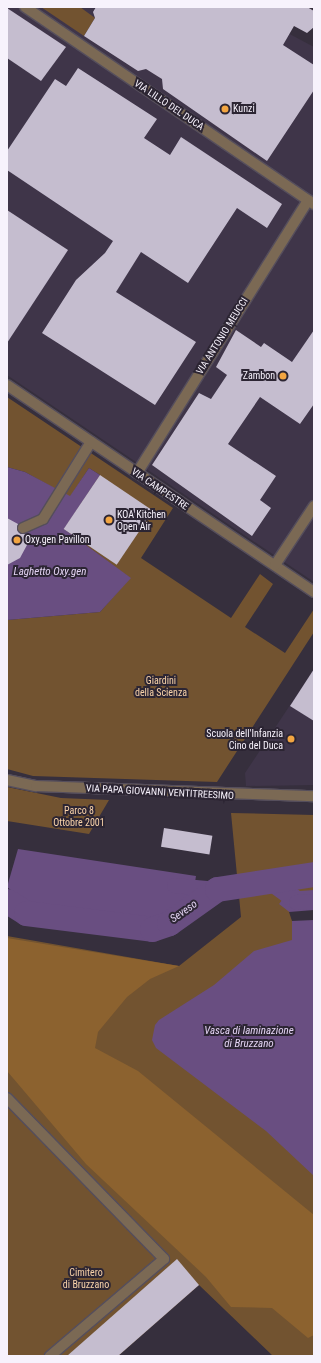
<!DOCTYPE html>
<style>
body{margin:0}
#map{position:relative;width:321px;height:1363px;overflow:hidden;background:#362f3d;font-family:"Roboto Condensed",sans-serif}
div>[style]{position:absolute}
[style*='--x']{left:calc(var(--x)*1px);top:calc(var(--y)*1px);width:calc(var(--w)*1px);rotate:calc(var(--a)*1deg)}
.built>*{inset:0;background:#3f3549}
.green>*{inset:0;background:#725330}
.forest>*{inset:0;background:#8c622f}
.water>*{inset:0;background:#694e81}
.pier>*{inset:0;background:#362f3d}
.canal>*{height:15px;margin:-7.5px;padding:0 7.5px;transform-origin:7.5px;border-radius:7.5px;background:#694e81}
.river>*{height:25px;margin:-12.5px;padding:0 12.5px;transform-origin:12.5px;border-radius:12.5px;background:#694e81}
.building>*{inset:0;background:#c5bdcf;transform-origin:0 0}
.roads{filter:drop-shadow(1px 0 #554e5c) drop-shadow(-1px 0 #554e5c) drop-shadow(0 1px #554e5c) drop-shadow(0 -1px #554e5c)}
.pedestrian>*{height:10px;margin:-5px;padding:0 5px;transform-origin:5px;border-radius:5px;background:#7b6954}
.minor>*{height:10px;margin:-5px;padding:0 5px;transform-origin:5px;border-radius:5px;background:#7b6954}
.dots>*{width:11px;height:11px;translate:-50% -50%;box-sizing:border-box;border:2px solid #2c2533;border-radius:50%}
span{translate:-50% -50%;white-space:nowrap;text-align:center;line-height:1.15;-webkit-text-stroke:4px #2c2533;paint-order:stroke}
.street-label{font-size:10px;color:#f7f2fc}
.poi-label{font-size:10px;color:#f7f2fc}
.left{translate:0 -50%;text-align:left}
.right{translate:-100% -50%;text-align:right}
.park-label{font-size:10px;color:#fad4aa}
.water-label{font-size:11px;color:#e3d3f3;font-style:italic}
.frame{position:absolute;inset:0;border:8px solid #f7f2fc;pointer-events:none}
</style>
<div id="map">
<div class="built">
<i style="clip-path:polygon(7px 7px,239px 7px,314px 47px,314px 582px,7px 375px)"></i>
<i style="clip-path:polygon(314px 669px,314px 785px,246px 786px,245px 773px)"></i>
</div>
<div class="green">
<i style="clip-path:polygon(41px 7px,80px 7px,95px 18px,84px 36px)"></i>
<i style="clip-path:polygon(7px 397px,173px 508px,141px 558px,231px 618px,260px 574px,273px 584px,245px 627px,285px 653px,314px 609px,314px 632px,217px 782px,33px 776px,7px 769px,7px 620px,100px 612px,130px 578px,64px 529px,100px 475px,89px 468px,70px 497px,25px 472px,7px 467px)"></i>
<i style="clip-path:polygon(7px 787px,61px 798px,109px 800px,89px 834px,7px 821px)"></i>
<i style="clip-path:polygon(231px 813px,314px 815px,314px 1356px,273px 1356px,199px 1285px,118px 1356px,7px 1356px,7px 936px,179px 966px,241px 917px)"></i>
</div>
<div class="forest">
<i style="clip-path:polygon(7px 938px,179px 966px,150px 979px,127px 997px,98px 1032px,95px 1048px,138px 1071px,314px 1215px,314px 1335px,308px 1338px,272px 1308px,231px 1307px,206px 1277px,86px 1164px,7px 1071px)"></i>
</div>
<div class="water">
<i style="clip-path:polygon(7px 467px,25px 472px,70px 496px,89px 468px,100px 475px,64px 529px,131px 578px,100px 612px,7px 620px)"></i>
<i style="clip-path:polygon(18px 849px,196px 876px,193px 894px,164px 916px,145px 922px,27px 903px,7px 887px)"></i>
<i style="clip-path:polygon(293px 886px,300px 891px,314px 890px,314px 1176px,266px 1131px,156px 1048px,152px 1040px,155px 1025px,159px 1020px,214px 985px,254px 951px,292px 940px,292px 914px,279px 904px)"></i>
</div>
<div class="pier">
<i style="clip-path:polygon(314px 910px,314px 920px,292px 921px,289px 912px)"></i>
</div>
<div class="canal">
<i style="--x:270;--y:883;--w:32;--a:36"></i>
<i style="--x:296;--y:902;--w:18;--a:-3"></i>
<i style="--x:174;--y:885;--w:43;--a:5.3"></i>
</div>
<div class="river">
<i style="--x:7;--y:901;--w:22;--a:32"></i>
<i style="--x:26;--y:913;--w:127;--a:7.2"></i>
<i style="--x:152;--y:929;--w:18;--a:-19"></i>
<i style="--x:169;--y:923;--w:59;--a:-35.3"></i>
<i style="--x:217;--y:889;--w:98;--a:-8.8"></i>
</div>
<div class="building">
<i style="clip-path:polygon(96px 7px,307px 7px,314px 11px,314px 27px,307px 33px,294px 26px,283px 45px,314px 65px,314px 90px,267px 161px,163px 89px,162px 79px,146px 69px,138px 71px,84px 36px,95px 18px,93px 12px)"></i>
<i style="clip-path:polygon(7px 8px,66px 47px,41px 81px,7px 58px)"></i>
<i style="clip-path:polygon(78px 68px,157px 119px,144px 138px,170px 155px,181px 137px,282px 204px,267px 228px,237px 208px,188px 283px,141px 252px,116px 292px,196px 342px,155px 405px,42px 333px,76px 280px,105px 253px,113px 241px,7px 170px,7px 151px,55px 79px,66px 86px)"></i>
<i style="clip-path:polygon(7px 210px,68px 250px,7px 343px)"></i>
<i style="clip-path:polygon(236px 330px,261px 347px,264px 343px,292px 362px,314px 330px,314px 404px,300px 424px,260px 397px,228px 444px,276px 476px,260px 500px,271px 508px,252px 536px,152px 465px,199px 393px,211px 399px,227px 375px,216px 367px)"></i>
<i style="left:100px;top:475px;width:64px;height:65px;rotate:34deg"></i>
<i style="clip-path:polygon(7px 518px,18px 524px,19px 533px,26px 534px,27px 545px,20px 558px,7px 565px)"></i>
<i style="clip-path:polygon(314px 669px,314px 721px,290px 706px)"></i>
<i style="left:164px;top:828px;width:49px;height:19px;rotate:9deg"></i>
<i style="clip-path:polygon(177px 1259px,199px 1285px,118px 1356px,67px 1356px)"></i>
</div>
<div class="roads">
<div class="pedestrian">
<i style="--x:23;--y:528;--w:22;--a:-24"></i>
<i style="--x:43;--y:519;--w:91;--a:-58.1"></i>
<i style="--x:7;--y:1098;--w:225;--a:45.7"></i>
<i style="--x:164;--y:1259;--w:150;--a:139.6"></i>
</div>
<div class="minor">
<i style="--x:25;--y:7;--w:350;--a:34.3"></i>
<i style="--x:7;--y:385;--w:370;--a:34"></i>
<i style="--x:137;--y:473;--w:322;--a:-57.9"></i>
<i style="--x:275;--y:565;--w:71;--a:-56.5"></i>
<i style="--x:7;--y:780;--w:30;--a:12"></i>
<i style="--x:36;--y:786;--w:278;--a:2.1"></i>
</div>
</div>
<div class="dots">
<i style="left:225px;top:109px;background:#f2a541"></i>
<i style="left:283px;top:376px;background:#f2a541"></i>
<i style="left:109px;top:520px;background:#f2a541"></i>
<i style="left:17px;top:540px;background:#f2a541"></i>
<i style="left:291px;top:739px;background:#f2a541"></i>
</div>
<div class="street-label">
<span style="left:169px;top:105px;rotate:34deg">VIA LILLO DEL DUCA</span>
<span style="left:222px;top:336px;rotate:-58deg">VIA ANTONIO MEUCCI</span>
<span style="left:160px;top:489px;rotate:34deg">VIA CAMPESTRE</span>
<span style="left:160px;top:792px;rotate:3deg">VIA PAPA GIOVANNI VENTITREESIMO</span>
</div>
<div class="poi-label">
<span class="left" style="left:233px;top:109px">Kunzi</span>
<span class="right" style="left:275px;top:376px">Zambon</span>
<span class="left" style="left:117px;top:520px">KOA Kitchen<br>Open Air</span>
<span class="left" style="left:25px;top:540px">Oxy.gen Pavillon</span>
<span class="right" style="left:283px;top:739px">Scuola dell'Infanzia<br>Cino del Duca</span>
</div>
<div class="park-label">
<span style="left:161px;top:686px">Giardini<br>della Scienza</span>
<span style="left:79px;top:816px">Parco 8<br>Ottobre 2001</span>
<span style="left:86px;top:1278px">Cimitero<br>di Bruzzano</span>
</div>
<div class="water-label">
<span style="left:50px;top:572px">Laghetto Oxy.gen</span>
<span style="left:184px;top:912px;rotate:-35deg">Seveso</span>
<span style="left:249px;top:1038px">Vasca di laminazione<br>di Bruzzano</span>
</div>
<div class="frame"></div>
</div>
